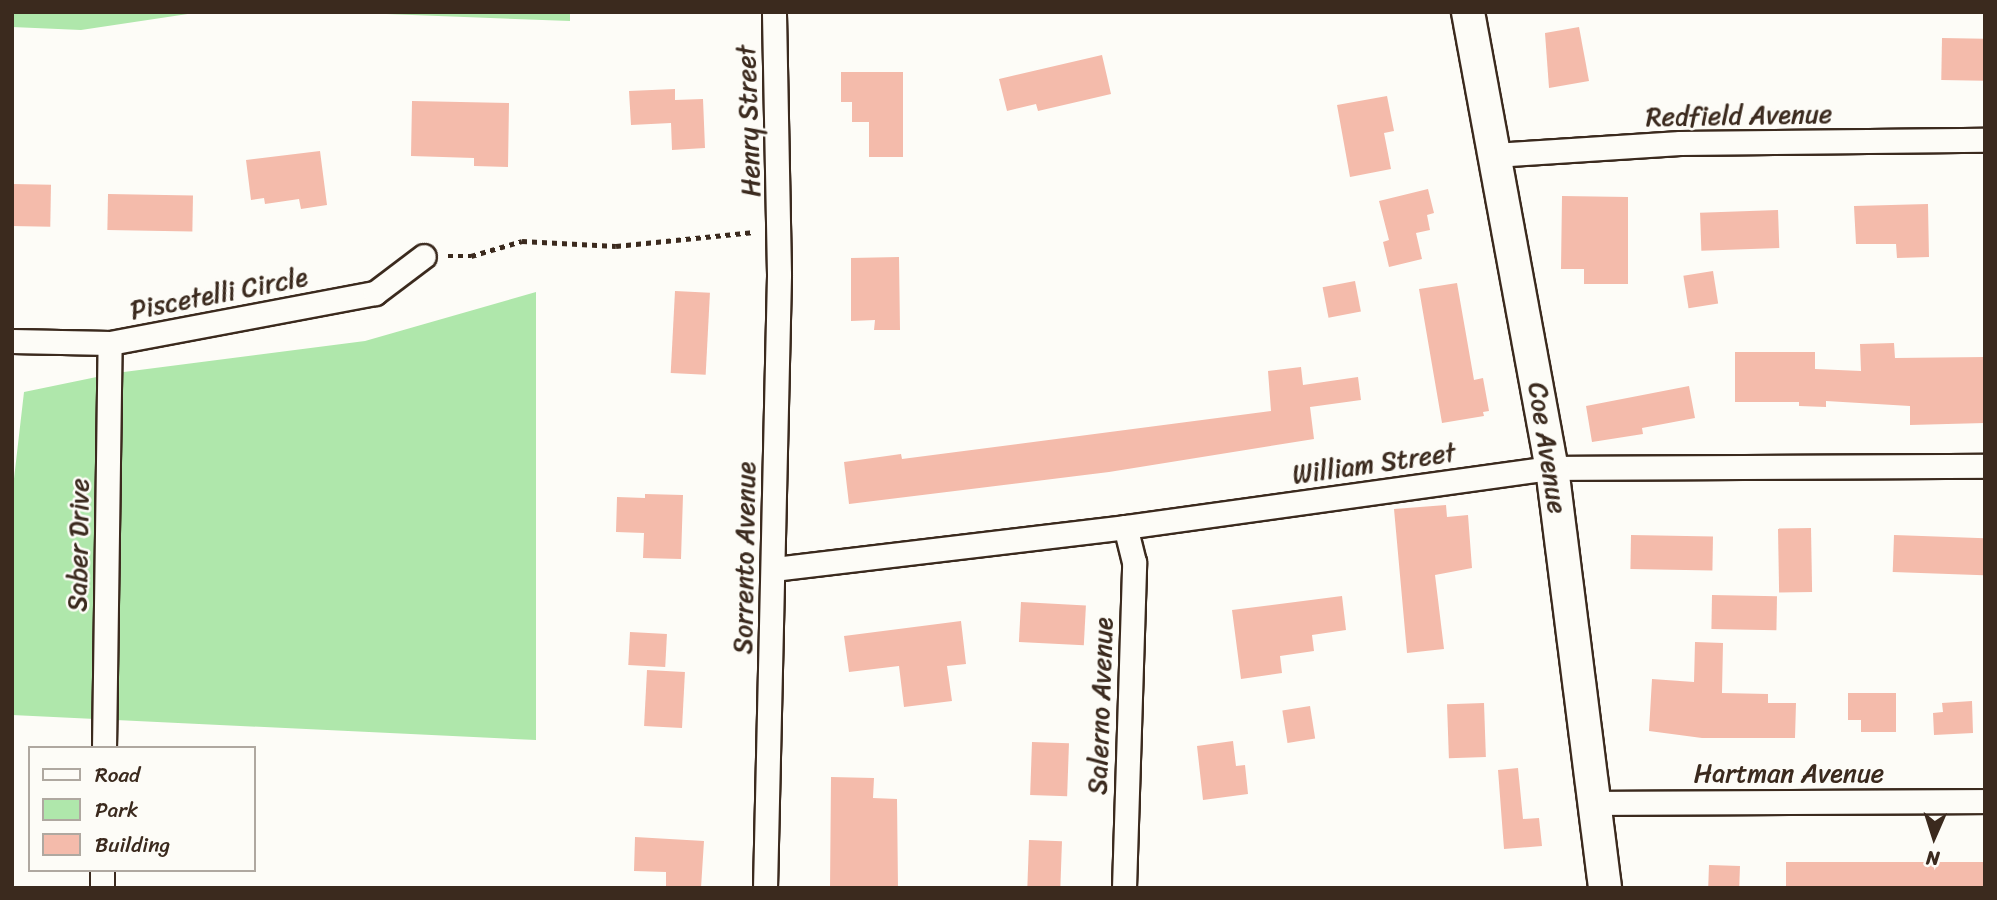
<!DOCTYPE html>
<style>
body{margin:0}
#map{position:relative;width:1997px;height:900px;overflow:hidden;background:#fdfcf7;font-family:Sriracha,sans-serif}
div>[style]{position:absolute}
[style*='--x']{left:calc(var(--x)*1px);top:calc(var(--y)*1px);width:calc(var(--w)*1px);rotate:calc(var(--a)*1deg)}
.green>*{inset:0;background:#afe7ab}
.building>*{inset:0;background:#f4bbab;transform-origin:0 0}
.path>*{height:4.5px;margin-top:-2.25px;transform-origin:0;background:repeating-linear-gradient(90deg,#3b2a1e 0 5px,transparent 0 10px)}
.roads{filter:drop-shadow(2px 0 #3b2a1e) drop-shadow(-2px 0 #3b2a1e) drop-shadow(0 2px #3b2a1e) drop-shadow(0 -2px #3b2a1e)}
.street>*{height:23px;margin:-11.5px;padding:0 11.5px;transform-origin:11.5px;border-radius:11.5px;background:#fdfcf7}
.secondary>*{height:32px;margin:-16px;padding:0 16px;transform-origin:16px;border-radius:16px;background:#fdfcf7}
span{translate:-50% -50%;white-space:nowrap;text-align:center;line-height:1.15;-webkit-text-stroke:5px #fdfcf7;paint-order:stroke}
.street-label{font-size:26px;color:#3b2a1e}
.frame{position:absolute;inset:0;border:14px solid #3b2a1e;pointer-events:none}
.legend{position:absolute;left:28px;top:746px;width:228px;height:126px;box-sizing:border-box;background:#fdfcf7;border:2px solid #afa8a0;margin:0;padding:9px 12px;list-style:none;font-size:21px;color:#3b2a1e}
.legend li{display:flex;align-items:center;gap:14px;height:35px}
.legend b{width:35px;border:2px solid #afa8a0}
.north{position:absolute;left:1899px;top:802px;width:70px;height:70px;-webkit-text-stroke:5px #fdfcf7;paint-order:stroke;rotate:183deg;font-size:19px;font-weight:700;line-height:28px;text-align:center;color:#3b2a1e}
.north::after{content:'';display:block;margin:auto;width:24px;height:32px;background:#3b2a1e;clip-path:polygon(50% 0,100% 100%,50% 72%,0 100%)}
</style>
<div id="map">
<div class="green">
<i style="clip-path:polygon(12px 12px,201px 12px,81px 30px,12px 27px)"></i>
<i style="clip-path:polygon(336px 12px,570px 12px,570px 21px,360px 13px)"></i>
<i style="clip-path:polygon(536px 292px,536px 740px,12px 715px,12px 496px,24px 392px,116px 373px,365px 341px)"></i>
</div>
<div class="building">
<i style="clip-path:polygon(1579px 27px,1589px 81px,1549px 88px,1545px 33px)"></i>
<i style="left:1942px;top:38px;width:43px;height:42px;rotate:1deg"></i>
<i style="clip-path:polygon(1102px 55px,1111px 94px,1038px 111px,1036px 104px,1007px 111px,999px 79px)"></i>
<i style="clip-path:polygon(841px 72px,903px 72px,903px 157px,869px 157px,869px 122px,852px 122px,852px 102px,841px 102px)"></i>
<i style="clip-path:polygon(675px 89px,675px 100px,703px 99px,705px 148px,672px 150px,671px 123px,631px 125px,629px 91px)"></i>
<i style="clip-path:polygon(1387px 96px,1394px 131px,1384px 133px,1391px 169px,1350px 177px,1337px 105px)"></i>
<i style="clip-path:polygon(412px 101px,509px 103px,508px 167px,474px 166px,474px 158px,411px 156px)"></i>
<i style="clip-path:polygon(320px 151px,327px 205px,301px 209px,299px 199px,265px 204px,264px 198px,251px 200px,246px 160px)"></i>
<i style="left:12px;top:184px;width:39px;height:42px;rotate:1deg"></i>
<i style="clip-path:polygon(1428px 189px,1434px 213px,1427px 215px,1430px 230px,1416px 233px,1422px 259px,1389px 267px,1383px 242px,1389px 240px,1379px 201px)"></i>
<i style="left:108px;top:194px;width:85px;height:36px;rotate:1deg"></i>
<i style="clip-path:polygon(1562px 196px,1628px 197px,1628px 284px,1584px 284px,1584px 269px,1561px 269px)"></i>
<i style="clip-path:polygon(1928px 204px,1929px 257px,1897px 258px,1896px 244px,1856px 244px,1854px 206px)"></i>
<i style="left:1778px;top:210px;width:38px;height:78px;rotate:88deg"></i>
<i style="clip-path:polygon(899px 257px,900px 330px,874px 330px,875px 320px,851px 321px,851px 258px)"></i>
<i style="left:1713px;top:271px;width:33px;height:30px;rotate:81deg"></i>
<i style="left:1355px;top:281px;width:31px;height:33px;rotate:79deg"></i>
<i style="clip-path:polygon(1457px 283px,1474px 380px,1483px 378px,1489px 411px,1483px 412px,1484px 416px,1442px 423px,1419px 289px)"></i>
<i style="left:675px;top:291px;width:35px;height:82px;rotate:3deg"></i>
<i style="clip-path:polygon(1894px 343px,1895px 358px,1985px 357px,1985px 423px,1910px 425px,1910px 406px,1826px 401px,1826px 407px,1799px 406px,1799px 402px,1735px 402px,1735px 352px,1815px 352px,1815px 369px,1861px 371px,1860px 344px)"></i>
<i style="clip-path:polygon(1301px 367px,1303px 385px,1358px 377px,1361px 400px,1310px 407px,1314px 439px,1109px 472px,849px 504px,844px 462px,901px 454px,902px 459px,1271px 411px,1268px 371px)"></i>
<i style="clip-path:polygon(1689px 386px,1695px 418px,1642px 428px,1643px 434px,1592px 442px,1586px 406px)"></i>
<i style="clip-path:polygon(645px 494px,683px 495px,681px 559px,643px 558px,644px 533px,616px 532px,617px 497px,645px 498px)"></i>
<i style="clip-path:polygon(1446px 505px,1447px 517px,1468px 515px,1472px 568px,1435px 575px,1444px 649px,1407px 653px,1394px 509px)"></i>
<i style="left:1811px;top:528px;width:64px;height:33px;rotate:89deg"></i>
<i style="left:1631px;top:535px;width:82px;height:34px;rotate:1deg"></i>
<i style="left:1894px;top:535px;width:91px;height:37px;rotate:2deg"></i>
<i style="left:1712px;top:595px;width:65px;height:34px;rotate:1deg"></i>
<i style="clip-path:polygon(1342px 596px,1346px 630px,1312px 635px,1314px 651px,1280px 656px,1282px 673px,1241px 679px,1232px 610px)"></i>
<i style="left:1021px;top:602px;width:65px;height:40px;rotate:3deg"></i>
<i style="clip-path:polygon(961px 621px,966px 664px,947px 666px,952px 701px,904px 707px,899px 666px,849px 672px,844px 636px)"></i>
<i style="left:630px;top:632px;width:37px;height:33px;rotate:3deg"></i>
<i style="clip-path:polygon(1695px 642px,1723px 643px,1722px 693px,1768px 694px,1768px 703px,1796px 703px,1795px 738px,1702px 738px,1649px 731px,1652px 679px,1694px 682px)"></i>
<i style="left:647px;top:670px;width:38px;height:56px;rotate:3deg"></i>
<i style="clip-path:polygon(1848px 693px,1896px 693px,1896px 732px,1861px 732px,1861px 720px,1848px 720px)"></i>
<i style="clip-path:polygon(1972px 701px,1973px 733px,1934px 735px,1933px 713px,1943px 712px,1942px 703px)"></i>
<i style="left:1484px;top:703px;width:54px;height:37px;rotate:88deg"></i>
<i style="left:1310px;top:706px;width:33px;height:28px;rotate:81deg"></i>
<i style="clip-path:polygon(1233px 741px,1236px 766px,1245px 765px,1248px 794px,1203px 800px,1197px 746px)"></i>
<i style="left:1032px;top:742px;width:37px;height:53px;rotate:2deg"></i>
<i style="clip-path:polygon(1518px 768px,1523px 819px,1539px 818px,1542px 846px,1504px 849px,1498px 770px)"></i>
<i style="clip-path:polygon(831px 777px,874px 778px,873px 798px,897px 799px,898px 888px,830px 888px)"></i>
<i style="clip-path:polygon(635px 837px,704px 841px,701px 888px,666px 888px,666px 872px,634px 871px)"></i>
<i style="left:1029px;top:840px;width:33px;height:48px;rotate:2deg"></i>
<i style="left:1985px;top:862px;width:26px;height:199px;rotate:90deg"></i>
<i style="left:1709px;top:865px;width:31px;height:23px;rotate:2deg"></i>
</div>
<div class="path">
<i style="--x:448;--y:256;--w:23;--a:0"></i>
<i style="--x:471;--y:256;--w:53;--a:-16.4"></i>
<i style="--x:522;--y:241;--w:94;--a:3"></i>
<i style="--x:616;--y:246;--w:139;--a:-5.8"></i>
</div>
<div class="roads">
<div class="street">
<i style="--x:1494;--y:155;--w:186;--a:-3.7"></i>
<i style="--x:1680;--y:143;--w:305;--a:-0.6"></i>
<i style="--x:12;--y:341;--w:98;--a:1.2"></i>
<i style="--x:110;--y:343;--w:270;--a:-10.7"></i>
<i style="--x:375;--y:293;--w:61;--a:-37.1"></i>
<i style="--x:774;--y:569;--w:354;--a:-6.8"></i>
<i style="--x:1125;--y:527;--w:431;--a:-7.9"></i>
<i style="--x:1552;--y:468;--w:433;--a:-0.3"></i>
<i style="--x:104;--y:748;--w:405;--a:-89.2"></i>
<i style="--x:1594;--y:803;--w:391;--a:-0.3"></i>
<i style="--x:102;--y:888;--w:18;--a:-90"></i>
<i style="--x:765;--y:888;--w:614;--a:-88.69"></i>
<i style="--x:779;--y:274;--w:262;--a:-91.1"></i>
<i style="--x:1124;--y:888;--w:326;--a:-88.2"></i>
<i style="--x:1134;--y:562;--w:36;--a:-104"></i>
</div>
<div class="secondary">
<i style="--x:1468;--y:12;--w:464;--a:79.6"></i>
<i style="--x:1552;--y:468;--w:423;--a:82.8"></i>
</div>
</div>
<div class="street-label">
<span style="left:1739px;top:116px;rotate:-1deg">Redfield Avenue</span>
<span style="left:749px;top:121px;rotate:-92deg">Henry Street</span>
<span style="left:219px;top:294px;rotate:-11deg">Piscetelli Circle</span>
<span style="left:1547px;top:448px;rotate:81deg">Coe Avenue</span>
<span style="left:1374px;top:464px;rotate:-8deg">William Street</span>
<span style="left:79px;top:545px;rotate:-89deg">Saber Drive</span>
<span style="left:745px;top:558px;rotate:-89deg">Sorrento Avenue</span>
<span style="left:1101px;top:706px;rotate:-88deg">Salerno Avenue</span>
<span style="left:1789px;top:774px">Hartman Avenue</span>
</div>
<div class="frame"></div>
<ul class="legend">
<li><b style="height:9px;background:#fdfcf7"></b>Road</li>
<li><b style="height:19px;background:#afe7ab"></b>Park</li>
<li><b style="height:19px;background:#f4bbab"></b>Building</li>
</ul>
<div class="north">N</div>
</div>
